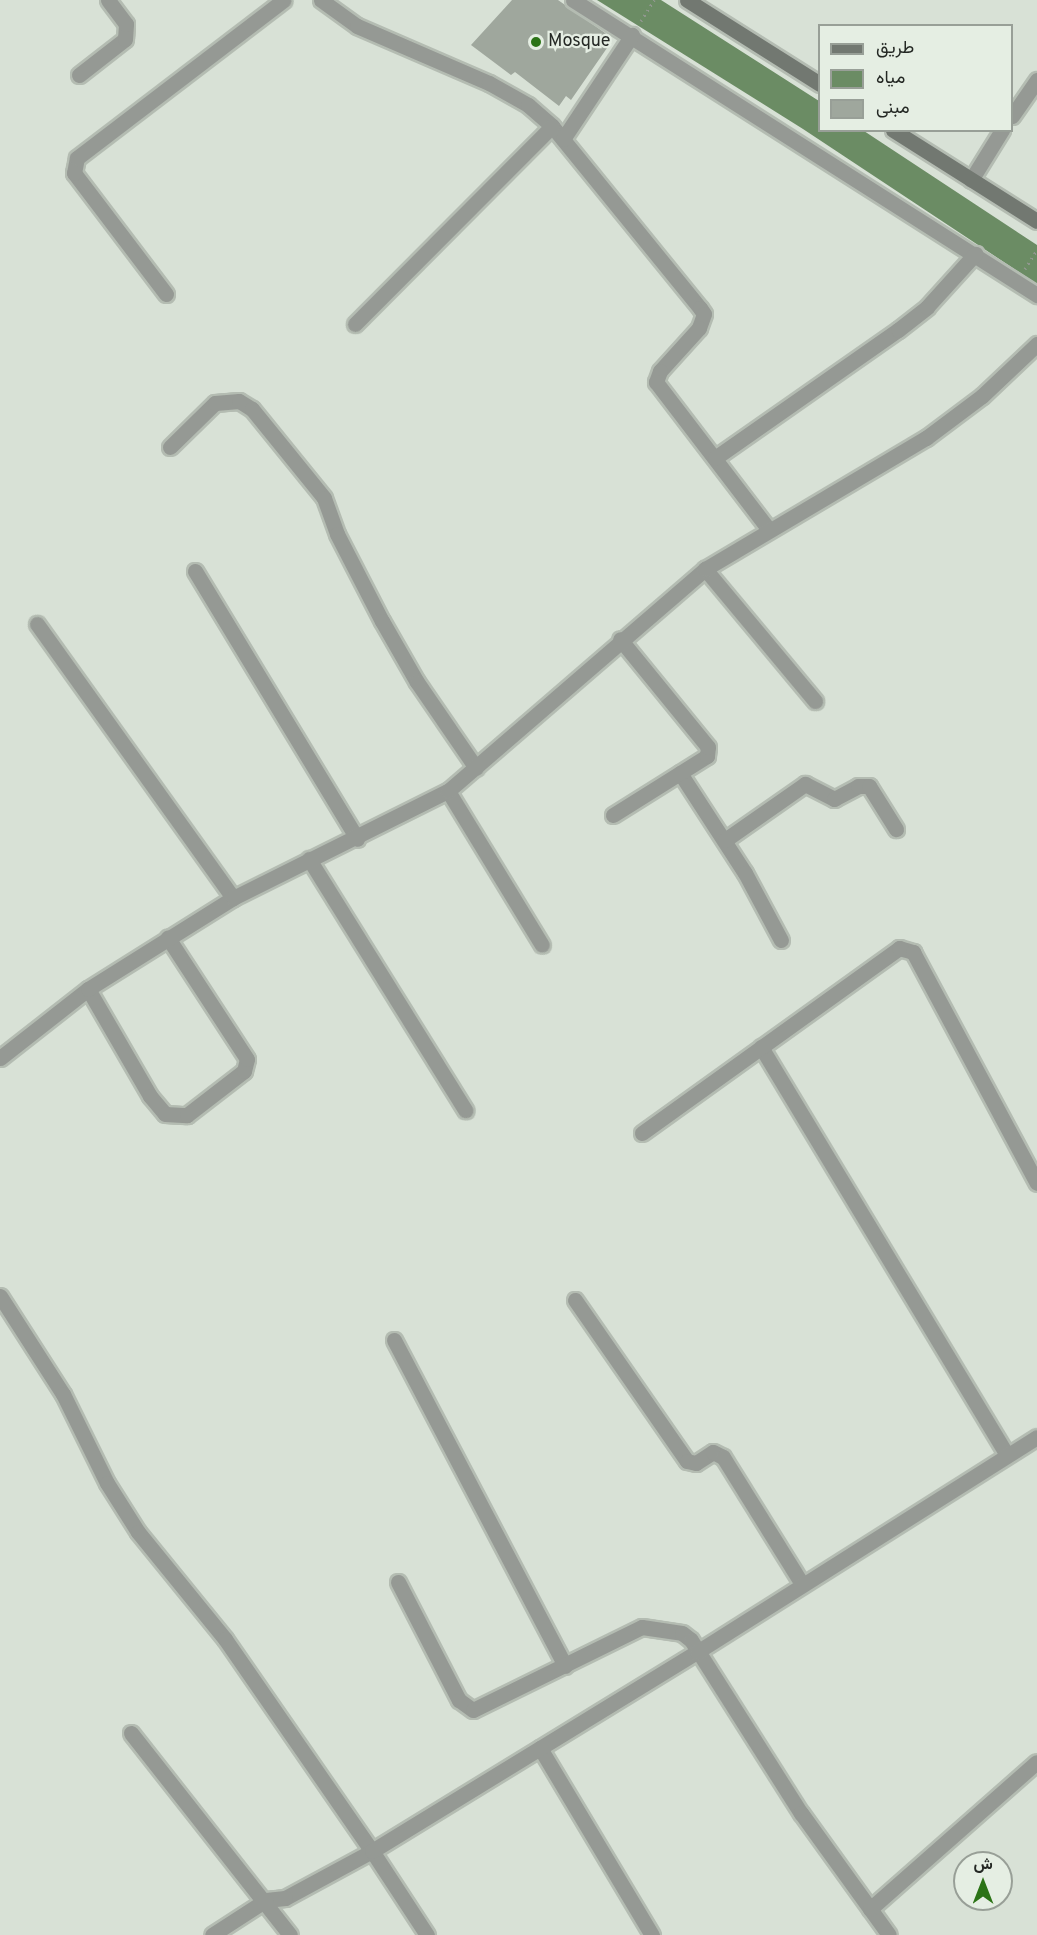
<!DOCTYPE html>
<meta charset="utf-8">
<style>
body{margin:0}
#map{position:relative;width:1037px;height:1935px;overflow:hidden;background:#d8e1d6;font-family:Overpass,Vazirmatn,sans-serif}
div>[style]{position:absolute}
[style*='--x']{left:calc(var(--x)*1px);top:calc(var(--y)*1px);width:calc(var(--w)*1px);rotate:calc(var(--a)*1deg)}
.water>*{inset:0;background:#6b8c64}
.building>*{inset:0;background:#9fa79d}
.path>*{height:3px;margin-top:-1.5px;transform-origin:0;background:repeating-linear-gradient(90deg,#90978e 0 1.5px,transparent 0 6px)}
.roads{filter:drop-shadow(2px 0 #b4bcb2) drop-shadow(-2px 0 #b4bcb2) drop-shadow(0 2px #b4bcb2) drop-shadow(0 -2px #b4bcb2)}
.minor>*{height:15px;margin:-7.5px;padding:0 7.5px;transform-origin:7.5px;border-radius:7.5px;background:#959994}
.secondary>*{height:15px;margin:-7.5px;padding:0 7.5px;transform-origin:7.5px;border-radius:7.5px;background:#727871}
.dots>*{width:16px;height:16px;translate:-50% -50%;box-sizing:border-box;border:3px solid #e5eee3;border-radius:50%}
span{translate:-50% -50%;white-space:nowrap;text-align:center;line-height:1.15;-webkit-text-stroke:4.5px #e5eee3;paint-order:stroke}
.poi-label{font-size:18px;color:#242824}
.left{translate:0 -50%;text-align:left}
.legend{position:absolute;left:818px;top:24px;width:195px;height:108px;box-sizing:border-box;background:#e5eee3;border:2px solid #989f97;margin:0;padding:8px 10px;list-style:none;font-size:18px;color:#242824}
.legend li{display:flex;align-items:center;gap:12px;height:30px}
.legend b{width:30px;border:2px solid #989f97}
.north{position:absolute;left:953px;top:1851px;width:60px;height:60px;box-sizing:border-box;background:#e5eee3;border:2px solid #989f97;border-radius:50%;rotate:0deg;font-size:16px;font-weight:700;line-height:24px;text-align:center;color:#242824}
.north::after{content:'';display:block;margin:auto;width:21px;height:27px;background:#2b7316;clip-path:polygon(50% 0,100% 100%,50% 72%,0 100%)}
</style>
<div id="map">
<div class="water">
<i style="clip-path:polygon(597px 0,661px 0,819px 101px,820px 130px,864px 131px,1037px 245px,1037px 284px,803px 129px)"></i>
</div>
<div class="building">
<i style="clip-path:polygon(512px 0,558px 0,608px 35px,607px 48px,571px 100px,566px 96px,559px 106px,515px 72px,511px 75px,471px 45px)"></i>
</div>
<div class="path">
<i style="--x:641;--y:21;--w:25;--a:-58"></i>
<i style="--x:1025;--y:269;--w:22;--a:-58"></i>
</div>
<div class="roads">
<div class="minor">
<i style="--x:321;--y:0;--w:44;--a:35.8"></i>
<i style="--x:357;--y:26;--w:144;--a:23.4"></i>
<i style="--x:489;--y:83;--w:45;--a:29.4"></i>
<i style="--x:528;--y:105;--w:32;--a:41"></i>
<i style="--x:552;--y:126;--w:235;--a:50.9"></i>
<i style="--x:700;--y:308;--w:7;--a:56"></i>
<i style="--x:704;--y:314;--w:15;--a:110"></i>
<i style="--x:699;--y:328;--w:58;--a:132.2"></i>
<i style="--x:660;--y:371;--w:12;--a:110"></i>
<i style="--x:656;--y:382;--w:186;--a:52.6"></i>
<i style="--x:573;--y:0;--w:550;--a:32.45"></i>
<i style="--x:79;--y:75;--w:58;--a:-38"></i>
<i style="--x:125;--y:39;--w:15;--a:-86"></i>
<i style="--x:126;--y:24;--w:30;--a:-127"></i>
<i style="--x:1012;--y:116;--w:44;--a:-55.2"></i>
<i style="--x:563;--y:139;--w:125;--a:-56.4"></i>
<i style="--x:971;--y:180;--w:59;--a:-58.2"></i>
<i style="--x:166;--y:294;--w:152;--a:-127.2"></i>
<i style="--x:74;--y:173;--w:15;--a:-79"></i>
<i style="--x:77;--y:158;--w:260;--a:-37.4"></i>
<i style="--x:355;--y:324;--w:279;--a:-45.1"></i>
<i style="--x:170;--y:447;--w:63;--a:-44.4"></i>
<i style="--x:215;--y:403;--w:24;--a:-5"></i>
<i style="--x:239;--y:401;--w:15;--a:32"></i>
<i style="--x:252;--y:409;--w:114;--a:51"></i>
<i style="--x:324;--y:498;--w:38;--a:70"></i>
<i style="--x:337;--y:534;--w:98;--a:62.7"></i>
<i style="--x:382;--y:621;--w:70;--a:60.2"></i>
<i style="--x:417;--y:682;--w:104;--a:55.5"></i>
<i style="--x:715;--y:458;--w:223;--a:-35"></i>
<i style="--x:898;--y:330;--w:37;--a:-38"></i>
<i style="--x:927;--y:307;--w:72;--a:-47.8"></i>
<i style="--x:705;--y:569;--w:172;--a:50.2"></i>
<i style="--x:195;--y:571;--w:313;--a:58.8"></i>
<i style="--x:37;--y:624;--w:337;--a:54.4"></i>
<i style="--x:680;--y:773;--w:119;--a:57"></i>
<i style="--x:745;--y:873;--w:76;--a:61.8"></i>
<i style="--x:448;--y:791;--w:180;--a:58.6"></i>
<i style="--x:613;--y:815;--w:111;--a:-32.1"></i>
<i style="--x:707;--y:756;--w:9;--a:-84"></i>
<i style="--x:708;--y:747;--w:139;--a:-129.2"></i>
<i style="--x:725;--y:840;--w:98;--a:-35"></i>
<i style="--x:805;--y:784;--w:33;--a:27"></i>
<i style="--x:834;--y:799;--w:27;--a:-28"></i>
<i style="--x:858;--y:786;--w:11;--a:0"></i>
<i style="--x:869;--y:786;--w:51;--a:57.9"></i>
<i style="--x:309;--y:859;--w:296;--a:58.1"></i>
<i style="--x:88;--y:989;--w:124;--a:59.9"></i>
<i style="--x:150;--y:1096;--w:23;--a:50"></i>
<i style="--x:165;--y:1114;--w:22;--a:3"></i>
<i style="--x:187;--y:1115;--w:72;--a:-37.7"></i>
<i style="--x:244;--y:1071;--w:12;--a:-76"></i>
<i style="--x:247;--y:1059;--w:145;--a:-123.1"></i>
<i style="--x:761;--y:1047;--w:476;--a:58.9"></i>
<i style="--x:0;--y:1058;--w:112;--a:-38.1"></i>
<i style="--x:88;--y:989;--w:171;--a:-32.1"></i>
<i style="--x:233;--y:898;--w:240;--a:-26.5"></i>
<i style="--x:448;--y:791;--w:340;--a:-40.8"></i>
<i style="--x:705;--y:569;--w:257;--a:-30.7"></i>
<i style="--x:926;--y:438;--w:70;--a:-36.9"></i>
<i style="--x:982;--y:396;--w:76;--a:-43.4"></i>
<i style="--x:642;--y:1133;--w:317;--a:-35.7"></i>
<i style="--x:899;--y:948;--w:15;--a:16"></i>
<i style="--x:913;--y:952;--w:262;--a:61.8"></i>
<i style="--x:0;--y:1296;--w:117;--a:57.3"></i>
<i style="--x:63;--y:1394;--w:99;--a:63.7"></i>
<i style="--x:107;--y:1483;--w:58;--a:57.7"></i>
<i style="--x:138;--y:1532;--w:138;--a:50.9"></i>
<i style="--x:225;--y:1639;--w:258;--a:55.3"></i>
<i style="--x:372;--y:1851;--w:99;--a:151.6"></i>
<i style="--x:285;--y:1898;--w:19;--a:174"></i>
<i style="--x:266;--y:1900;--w:64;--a:147.1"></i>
<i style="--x:575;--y:1300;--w:196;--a:55.2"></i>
<i style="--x:687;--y:1461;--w:9;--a:13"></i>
<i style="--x:696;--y:1463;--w:20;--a:-33"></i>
<i style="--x:713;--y:1452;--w:11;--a:27"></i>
<i style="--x:723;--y:1457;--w:150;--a:58.1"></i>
<i style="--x:394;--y:1340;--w:368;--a:62.3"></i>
<i style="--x:398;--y:1582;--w:133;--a:62.7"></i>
<i style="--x:459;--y:1700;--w:17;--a:36"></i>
<i style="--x:473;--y:1710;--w:188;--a:-26.2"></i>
<i style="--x:642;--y:1627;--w:40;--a:8.5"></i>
<i style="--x:682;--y:1633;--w:11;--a:38"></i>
<i style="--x:691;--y:1640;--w:205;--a:57.6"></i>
<i style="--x:801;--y:1813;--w:150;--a:54.2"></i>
<i style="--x:131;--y:1733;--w:257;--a:51.8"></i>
<i style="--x:540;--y:1748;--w:218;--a:59.1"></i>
<i style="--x:870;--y:1909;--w:222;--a:-41.4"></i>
<i style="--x:427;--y:1935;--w:100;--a:-123.2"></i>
<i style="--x:372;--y:1851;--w:381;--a:-31.5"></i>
<i style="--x:697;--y:1652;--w:402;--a:-32.3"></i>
</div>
<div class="secondary">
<i style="--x:687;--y:0;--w:157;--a:32.3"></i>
<i style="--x:893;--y:130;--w:170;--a:32.3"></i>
</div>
</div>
<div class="dots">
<i style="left:536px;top:42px;background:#2b7316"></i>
</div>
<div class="poi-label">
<span class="left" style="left:548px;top:42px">Mosque</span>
</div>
<ul class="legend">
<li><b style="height:8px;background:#727871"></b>طريق</li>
<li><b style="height:16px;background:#6b8c64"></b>مياه</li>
<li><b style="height:16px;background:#9fa79d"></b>مبنى</li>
</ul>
<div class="north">ش</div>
</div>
